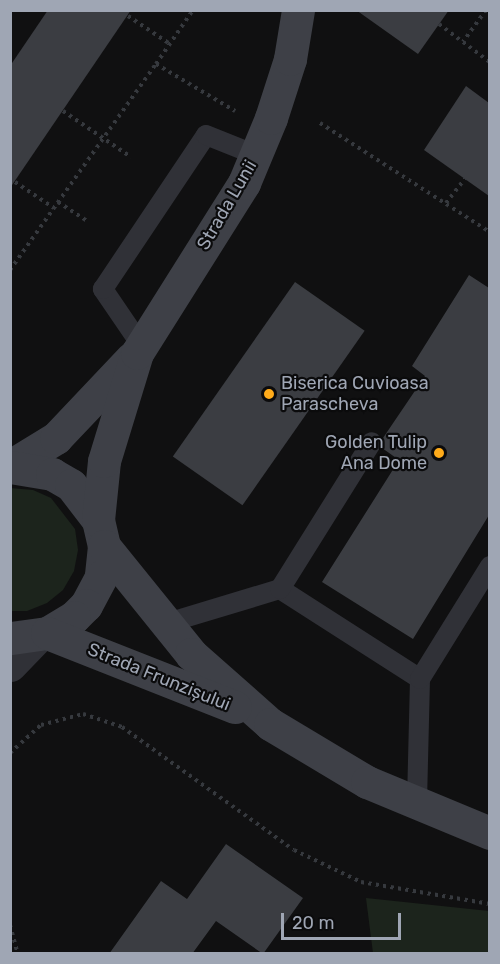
<!DOCTYPE html>
<meta charset="utf-8">
<style>
body{margin:0}
#map{position:relative;width:500px;height:964px;overflow:hidden;background:#101011;font-family:Rubik,sans-serif}
div>[style]{position:absolute}
[style*='--x']{left:calc(var(--x)*1px);top:calc(var(--y)*1px);width:calc(var(--w)*1px);rotate:calc(var(--a)*1deg)}
.green>*{inset:0;background:#1c241c}
.building>*{inset:0;background:#3b3d42;transform-origin:0 0}
.path>*{height:4px;margin-top:-2px;transform-origin:0;background:repeating-linear-gradient(90deg,#36393e 0 3px,transparent 0 7.5px)}
.lane>*{height:20px;margin:-10px;padding:0 10px;transform-origin:10px;border-radius:10px;background:#303137}
.street>*{height:33px;margin:-16.5px;padding:0 16.5px;transform-origin:16.5px;border-radius:16.5px;background:#303137}
.secondary>*{height:33px;margin:-16.5px;padding:0 16.5px;transform-origin:16.5px;border-radius:16.5px;background:#3e4047}
.dots>*{width:16px;height:16px;translate:-50% -50%;box-sizing:border-box;border:3px solid #0b0b0c;border-radius:50%}
span{translate:-50% -50%;white-space:nowrap;text-align:center;line-height:1.15;-webkit-text-stroke:4.5px #0b0b0c;paint-order:stroke}
.street-label{font-size:18px;color:#9fa6b4}
.poi-label{font-size:18px;color:#9fa6b4}
.left{translate:0 -50%;text-align:left}
.right{translate:-100% -50%;text-align:right}
.frame{position:absolute;inset:0;border:12px solid #9fa6b4;pointer-events:none}
.scale{position:absolute;left:281px;top:913px;width:120px;height:27px;box-sizing:border-box;border:3px solid #9fa6b4;border-top:0;padding-left:8px;font-size:18px;line-height:21px;white-space:nowrap;color:#9fa6b4;-webkit-text-stroke:4px #0b0b0c;paint-order:stroke}
</style>
<div id="map">
<div class="green">
<i style="clip-path:polygon(10px 488px,33px 490px,51px 498px,75px 529px,78px 550px,74px 571px,63px 590px,47px 603px,27px 611px,11px 611px)"></i>
<i style="clip-path:polygon(366px 898px,489px 911px,489px 953px,373px 953px)"></i>
</div>
<div class="building">
<i style="clip-path:polygon(48px 10px,131px 10px,10px 188px,10px 66px)"></i>
<i style="clip-path:polygon(356px 10px,449px 10px,418px 54px)"></i>
<i style="clip-path:polygon(466px 86px,489px 103px,489px 196px,424px 150px)"></i>
<i style="clip-path:polygon(469px 275px,489px 288px,489px 515px,413px 639px,322px 582px,399px 460px,382px 448px,383px 438px,425px 376px,412px 366px)"></i>
<i style="left:295px;top:282px;width:85px;height:213px;rotate:35deg"></i>
<i style="clip-path:polygon(226px 844px,303px 898px,263px 954px,216px 921px,192px 954px,109px 954px,161px 881px,187px 899px)"></i>
</div>
<div class="path">
<i style="--x:486;--y:10;--w:39;--a:126"></i>
<i style="--x:463;--y:42;--w:34;--a:37"></i>
<i style="--x:128;--y:16;--w:50;--a:33.7"></i>
<i style="--x:439;--y:24;--w:30;--a:37"></i>
<i style="--x:156;--y:64;--w:65;--a:-55.6"></i>
<i style="--x:63;--y:111;--w:82;--a:34.1"></i>
<i style="--x:320;--y:123;--w:202;--a:32.7"></i>
<i style="--x:15;--y:182;--w:47;--a:33.7"></i>
<i style="--x:58;--y:202;--w:35;--a:33"></i>
<i style="--x:446;--y:203;--w:31;--a:-52"></i>
<i style="--x:10;--y:270;--w:252;--a:-54.7"></i>
<i style="--x:156;--y:64;--w:92;--a:30.7"></i>
<i style="--x:10;--y:753;--w:42;--a:-42.1"></i>
<i style="--x:41;--y:725;--w:43;--a:-14.7"></i>
<i style="--x:83;--y:714;--w:41;--a:18.4"></i>
<i style="--x:122;--y:727;--w:211;--a:35.6"></i>
<i style="--x:294;--y:850;--w:74;--a:25.5"></i>
<i style="--x:361;--y:882;--w:131;--a:9.7"></i>
<i style="--x:10;--y:925;--w:30;--a:75"></i>
</div>
<div class="lane">
<i style="--x:141;--y:345;--w:68;--a:-124.2"></i>
<i style="--x:103;--y:289;--w:185;--a:-56.2"></i>
<i style="--x:206;--y:135;--w:54;--a:21.8"></i>
<i style="--x:280;--y:589;--w:166;--a:32.7"></i>
<i style="--x:420;--y:679;--w:123;--a:91.4"></i>
<i style="--x:164;--y:624;--w:121;--a:-16.8"></i>
<i style="--x:280;--y:589;--w:173;--a:-58"></i>
<i style="--x:420;--y:679;--w:133;--a:-58.2"></i>
</div>
<div class="street">
<i style="--x:10;--y:665;--w:42;--a:-46"></i>
</div>
<div class="secondary">
<i style="--x:10;--y:466;--w:54;--a:-31.3"></i>
<i style="--x:56;--y:438;--w:110;--a:-46.5"></i>
<i style="--x:10;--y:467;--w:43;--a:9.5"></i>
<i style="--x:52;--y:474;--w:22;--a:30"></i>
<i style="--x:71;--y:485;--w:44;--a:52.4"></i>
<i style="--x:98;--y:520;--w:27;--a:77"></i>
<i style="--x:104;--y:546;--w:31;--a:96"></i>
<i style="--x:101;--y:577;--w:32;--a:118"></i>
<i style="--x:86;--y:605;--w:17;--a:135"></i>
<i style="--x:74;--y:617;--w:31;--a:149"></i>
<i style="--x:47;--y:633;--w:37;--a:172"></i>
<i style="--x:98;--y:520;--w:59;--a:-84.2"></i>
<i style="--x:104;--y:461;--w:113;--a:-73"></i>
<i style="--x:137;--y:353;--w:201;--a:-57.8"></i>
<i style="--x:244;--y:183;--w:70;--a:-67.4"></i>
<i style="--x:271;--y:118;--w:62;--a:-72.1"></i>
<i style="--x:290;--y:59;--w:50;--a:-80.7"></i>
<i style="--x:104;--y:546;--w:139;--a:51.1"></i>
<i style="--x:191;--y:654;--w:106;--a:41.5"></i>
<i style="--x:270;--y:724;--w:113;--a:30.9"></i>
<i style="--x:367;--y:782;--w:133;--a:22.5"></i>
<i style="--x:47;--y:633;--w:202;--a:21.5"></i>
</div>
<div class="dots">
<i style="left:269px;top:394px;background:#ffab1a"></i>
<i style="left:439px;top:453px;background:#ffab1a"></i>
</div>
<div class="street-label">
<span style="left:227px;top:205px;rotate:-60deg">Strada Lunii</span>
<span style="left:159px;top:677px;rotate:22deg">Strada Frunzișului</span>
</div>
<div class="poi-label">
<span class="left" style="left:281px;top:394px">Biserica Cuvioasa<br>Parascheva</span>
<span class="right" style="left:427px;top:453px">Golden Tulip<br>Ana Dome</span>
</div>
<div class="frame"></div>
<div class="scale">20 m</div>
</div>
